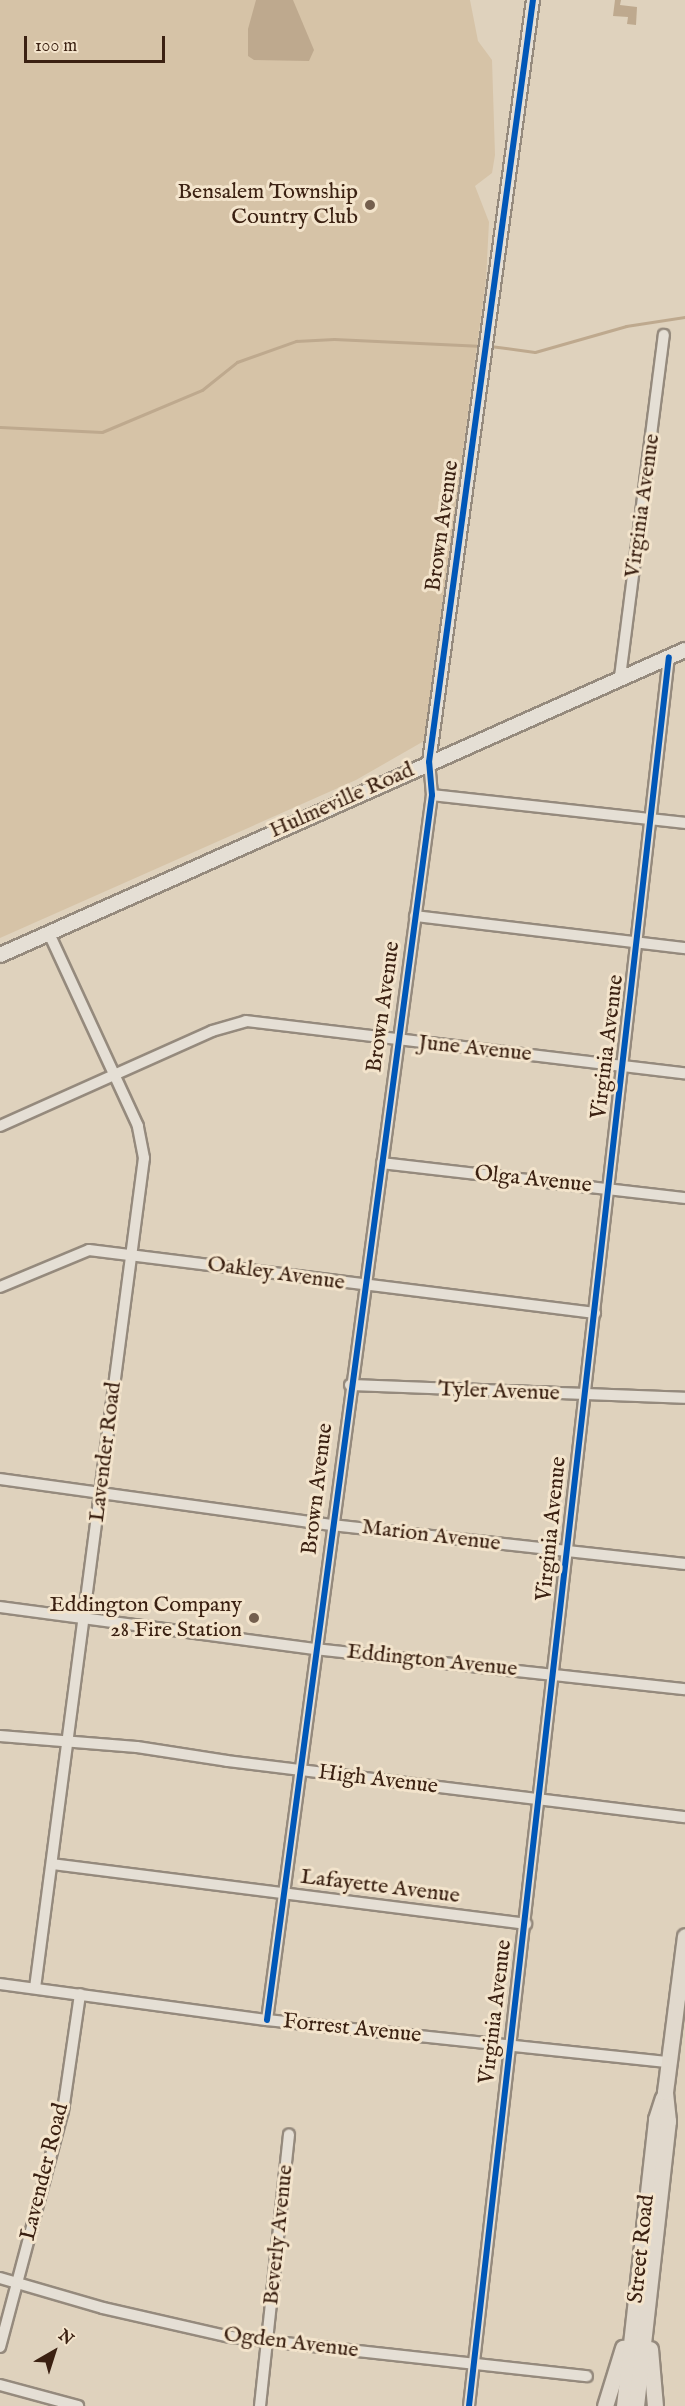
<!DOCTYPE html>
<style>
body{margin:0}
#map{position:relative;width:685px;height:2406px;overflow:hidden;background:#dfd2bd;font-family:"IM FELL English",serif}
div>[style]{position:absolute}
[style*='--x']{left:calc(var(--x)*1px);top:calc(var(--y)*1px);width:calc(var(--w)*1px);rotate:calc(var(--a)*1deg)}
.green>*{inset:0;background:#d6c3a7}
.water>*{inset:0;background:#bea98e}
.stream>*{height:3px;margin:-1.5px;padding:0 1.5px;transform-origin:1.5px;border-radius:1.5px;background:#bea98e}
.roads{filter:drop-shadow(2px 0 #958a7d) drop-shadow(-2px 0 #958a7d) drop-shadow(0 2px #958a7d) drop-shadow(0 -2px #958a7d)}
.minor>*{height:10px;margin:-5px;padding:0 5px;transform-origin:5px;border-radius:5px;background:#e5dfd5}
.tertiary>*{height:12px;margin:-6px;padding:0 6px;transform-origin:6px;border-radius:6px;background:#e5dfd5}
.secondary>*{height:14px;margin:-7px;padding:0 7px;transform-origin:7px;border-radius:7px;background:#e5dfd5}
.primary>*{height:15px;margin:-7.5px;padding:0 7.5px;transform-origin:7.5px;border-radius:7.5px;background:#e1d9cd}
.cycleway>*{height:6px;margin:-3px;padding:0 3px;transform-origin:3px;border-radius:3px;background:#0057b8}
.dots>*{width:16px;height:16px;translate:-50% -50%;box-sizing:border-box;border:3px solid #f3e4cc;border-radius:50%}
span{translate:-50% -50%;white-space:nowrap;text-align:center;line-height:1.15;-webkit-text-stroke:6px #f3e4cc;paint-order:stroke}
.poi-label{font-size:22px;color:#3b2112}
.right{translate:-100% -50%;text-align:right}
.street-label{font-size:22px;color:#3b2112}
.north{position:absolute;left:24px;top:2322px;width:60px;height:60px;-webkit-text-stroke:4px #f3e4cc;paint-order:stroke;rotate:39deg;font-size:16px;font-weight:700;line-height:24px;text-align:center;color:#3b2112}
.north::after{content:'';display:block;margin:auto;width:21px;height:27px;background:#3b2112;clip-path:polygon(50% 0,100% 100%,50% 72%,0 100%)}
.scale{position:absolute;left:24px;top:36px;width:141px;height:27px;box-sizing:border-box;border:3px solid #3b2112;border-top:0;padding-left:8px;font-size:18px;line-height:21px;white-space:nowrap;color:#3b2112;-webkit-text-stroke:4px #f3e4cc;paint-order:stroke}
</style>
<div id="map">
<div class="green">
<i style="clip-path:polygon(0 0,470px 0,478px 41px,492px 60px,495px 155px,492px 173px,475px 186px,489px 222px,486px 280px,424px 741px,356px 780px,0 938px)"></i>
</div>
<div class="water">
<i style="clip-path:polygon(256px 0,293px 0,314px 50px,309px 61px,254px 60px,248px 56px,248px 29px)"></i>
<i style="clip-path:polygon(615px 0,621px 0,620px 5px,637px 7px,636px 25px,627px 24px,628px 17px,613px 16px)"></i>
</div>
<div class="stream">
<i style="--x:490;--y:346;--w:45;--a:7.6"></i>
<i style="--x:535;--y:352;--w:95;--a:-15.9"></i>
<i style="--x:626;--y:326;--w:60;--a:-8.7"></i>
<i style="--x:0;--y:427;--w:102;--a:2.8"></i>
<i style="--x:102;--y:432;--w:108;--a:-22.8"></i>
<i style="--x:202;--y:390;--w:45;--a:-38.7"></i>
<i style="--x:237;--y:362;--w:63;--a:-19.6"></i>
<i style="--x:296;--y:341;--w:38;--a:-3"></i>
<i style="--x:334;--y:339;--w:149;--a:2.7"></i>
</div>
<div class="roads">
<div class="minor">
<i style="--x:620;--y:677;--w:345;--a:-82.7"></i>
<i style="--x:432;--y:795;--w:255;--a:6.3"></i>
<i style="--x:415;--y:916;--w:272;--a:6.8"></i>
<i style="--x:0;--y:1126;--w:232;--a:-24.1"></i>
<i style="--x:212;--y:1031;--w:35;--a:-16"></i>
<i style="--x:246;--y:1021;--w:442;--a:6.8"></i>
<i style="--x:382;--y:1163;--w:305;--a:6.6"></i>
<i style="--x:0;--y:1287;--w:96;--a:-22.6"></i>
<i style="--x:89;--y:1250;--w:510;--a:7.1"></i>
<i style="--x:350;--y:1385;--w:335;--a:2.2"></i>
<i style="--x:0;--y:1479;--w:335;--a:7.9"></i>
<i style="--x:332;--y:1525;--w:355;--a:6.3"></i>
<i style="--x:0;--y:1607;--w:318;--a:7.6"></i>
<i style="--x:315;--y:1649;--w:372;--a:6.2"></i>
<i style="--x:0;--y:1736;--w:137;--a:4.6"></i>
<i style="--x:137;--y:1747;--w:91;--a:8.8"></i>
<i style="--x:227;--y:1761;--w:461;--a:7"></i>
<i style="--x:52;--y:1864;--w:478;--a:7.2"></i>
<i style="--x:0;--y:1984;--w:269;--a:7.7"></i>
<i style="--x:267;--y:2020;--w:404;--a:6"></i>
<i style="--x:35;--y:1988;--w:837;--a:-82.52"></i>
<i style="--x:144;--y:1158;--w:33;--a:-101"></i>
<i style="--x:138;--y:1126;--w:213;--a:-114.8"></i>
<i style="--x:267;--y:2020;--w:1236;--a:-82.33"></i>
<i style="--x:432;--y:795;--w:33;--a:-95"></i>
<i style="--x:0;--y:2278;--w:107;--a:16.2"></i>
<i style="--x:103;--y:2308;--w:131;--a:12.8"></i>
<i style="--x:231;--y:2337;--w:358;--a:6.3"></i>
<i style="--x:0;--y:2347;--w:244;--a:-75.1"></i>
<i style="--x:63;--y:2111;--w:118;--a:-81.7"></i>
<i style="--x:0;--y:2385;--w:81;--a:15.1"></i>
<i style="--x:260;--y:2406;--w:273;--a:-83.9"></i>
<i style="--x:469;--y:2406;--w:1760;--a:-83.48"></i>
</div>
<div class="tertiary">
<i style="--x:429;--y:762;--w:769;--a:-82.23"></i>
</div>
<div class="secondary">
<i style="--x:0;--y:955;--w:750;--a:-24"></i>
</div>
<div class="primary">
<i style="--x:650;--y:2349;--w:57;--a:85"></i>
<i style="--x:605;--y:2406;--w:61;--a:-72.8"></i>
<i style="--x:624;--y:2406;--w:289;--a:-83.6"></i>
<i style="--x:656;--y:2119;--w:22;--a:-72"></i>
<i style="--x:636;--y:2406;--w:287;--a:-83.6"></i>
<i style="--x:668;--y:2121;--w:29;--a:-96"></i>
<i style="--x:665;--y:2092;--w:157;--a:-82.7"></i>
</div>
</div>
<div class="cycleway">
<i style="--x:267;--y:2020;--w:1236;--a:-82.33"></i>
<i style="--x:432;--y:795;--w:33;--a:-95"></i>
<i style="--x:429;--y:762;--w:769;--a:-82.23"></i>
<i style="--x:469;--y:2406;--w:1760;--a:-83.48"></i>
</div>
<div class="dots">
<i style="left:370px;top:205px;background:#745f4e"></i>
<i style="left:254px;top:1618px;background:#745f4e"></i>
</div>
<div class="poi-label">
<span class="right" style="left:358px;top:205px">Bensalem Township<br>Country Club</span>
<span class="right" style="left:242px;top:1618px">Eddington Company<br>28 Fire Station</span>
</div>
<div class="street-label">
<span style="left:643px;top:506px;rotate:-82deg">Virginia Avenue</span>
<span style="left:443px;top:526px;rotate:-82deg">Brown Avenue</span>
<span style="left:342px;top:801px;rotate:-24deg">Hulmeville Road</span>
<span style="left:384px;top:1007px;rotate:-82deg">Brown Avenue</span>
<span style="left:608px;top:1047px;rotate:-83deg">Virginia Avenue</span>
<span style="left:475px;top:1049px;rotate:6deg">June Avenue</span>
<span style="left:533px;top:1180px;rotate:6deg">Olga Avenue</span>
<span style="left:276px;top:1274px;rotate:8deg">Oakley Avenue</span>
<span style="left:499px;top:1392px;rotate:2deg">Tyler Avenue</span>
<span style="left:106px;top:1452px;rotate:-83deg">Lavender Road</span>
<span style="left:318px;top:1489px;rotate:-83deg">Brown Avenue</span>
<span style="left:552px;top:1529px;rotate:-84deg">Virginia Avenue</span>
<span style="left:431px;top:1536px;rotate:7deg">Marion Avenue</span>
<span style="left:432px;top:1661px;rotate:6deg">Eddington Avenue</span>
<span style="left:378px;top:1780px;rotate:7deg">High Avenue</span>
<span style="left:380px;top:1887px;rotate:7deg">Lafayette Avenue</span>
<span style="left:496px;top:2012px;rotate:-83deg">Virginia Avenue</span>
<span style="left:352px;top:2029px;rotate:6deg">Forrest Avenue</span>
<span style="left:45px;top:2172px;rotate:-76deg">Lavender Road</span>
<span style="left:279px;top:2235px;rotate:-84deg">Beverly Avenue</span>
<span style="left:642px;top:2249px;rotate:-84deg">Street Road</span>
<span style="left:291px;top:2343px;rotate:7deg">Ogden Avenue</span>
</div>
<div class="north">N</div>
<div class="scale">100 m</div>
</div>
